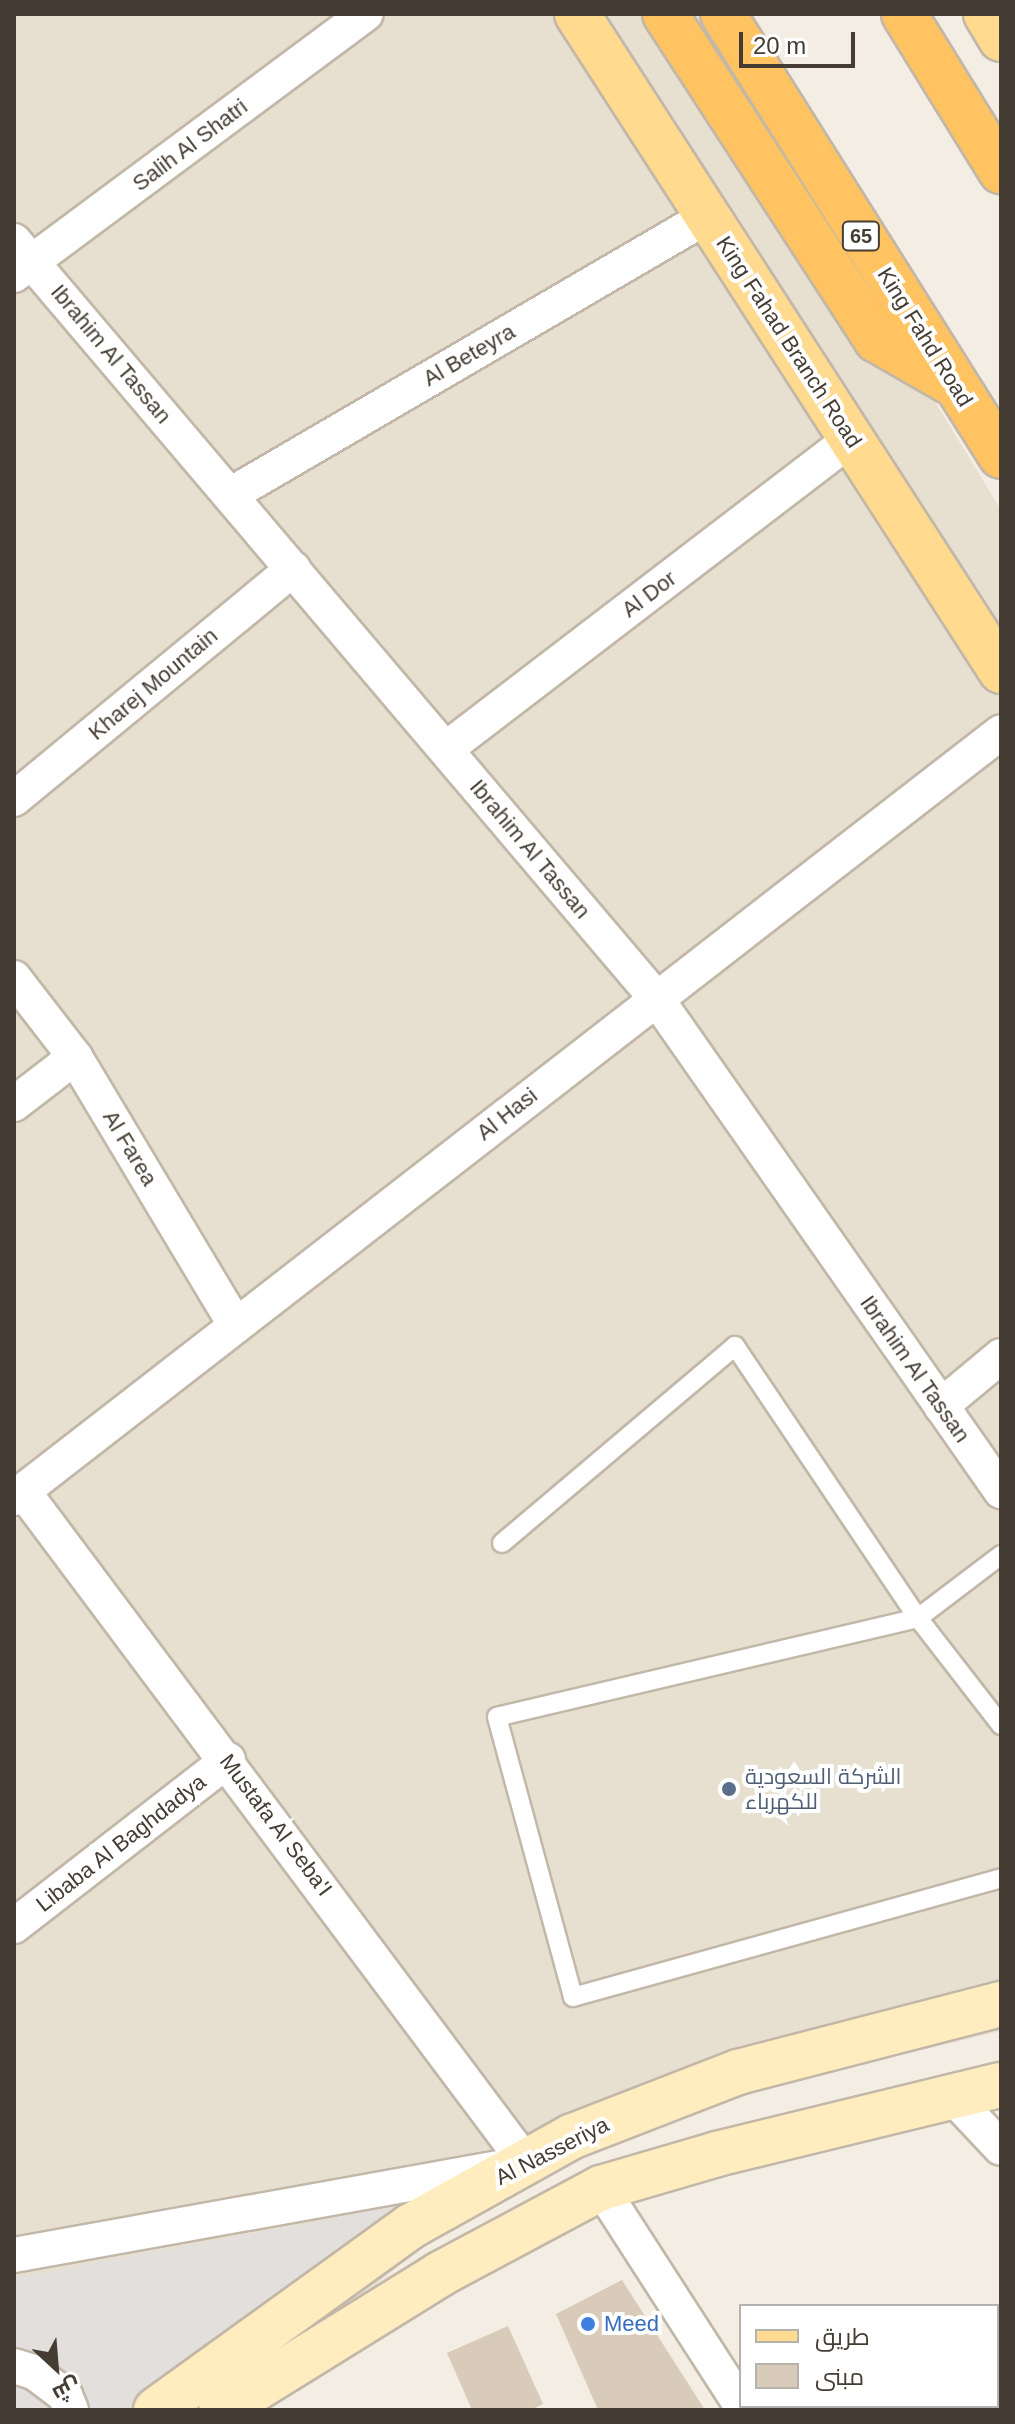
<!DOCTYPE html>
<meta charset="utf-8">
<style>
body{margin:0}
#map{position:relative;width:1015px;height:2424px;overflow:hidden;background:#f3ede3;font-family:Arial,Cairo,sans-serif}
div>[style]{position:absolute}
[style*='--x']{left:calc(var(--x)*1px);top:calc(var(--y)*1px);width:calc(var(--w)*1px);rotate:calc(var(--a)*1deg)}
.residential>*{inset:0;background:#e7dfd0}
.parking>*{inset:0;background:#e3dfdc}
.building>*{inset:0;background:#d8cbba}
.roads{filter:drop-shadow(2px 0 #c2b7a8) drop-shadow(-2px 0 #c2b7a8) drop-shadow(0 2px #c2b7a8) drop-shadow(0 -2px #c2b7a8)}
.lane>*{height:18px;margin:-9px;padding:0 9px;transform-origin:9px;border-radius:9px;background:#fff}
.street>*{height:34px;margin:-17px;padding:0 17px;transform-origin:17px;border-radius:17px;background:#fff}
.secondary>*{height:44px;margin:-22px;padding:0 22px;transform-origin:22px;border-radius:22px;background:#ffedc0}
.primary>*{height:44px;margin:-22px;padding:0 22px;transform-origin:22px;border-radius:22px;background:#ffda8f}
.highway>*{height:44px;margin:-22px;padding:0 22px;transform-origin:22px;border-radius:22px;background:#ffc361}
.dots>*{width:22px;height:22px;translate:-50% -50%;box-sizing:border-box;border:4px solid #fff;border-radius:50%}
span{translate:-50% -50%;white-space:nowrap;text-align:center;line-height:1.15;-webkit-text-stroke:8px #fff;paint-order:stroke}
.shield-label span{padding:2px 6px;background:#fff;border:2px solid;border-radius:6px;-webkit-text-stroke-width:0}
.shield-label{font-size:20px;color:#453d33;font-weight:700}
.street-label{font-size:22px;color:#453d33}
.service-label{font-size:22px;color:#4e5e75}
.left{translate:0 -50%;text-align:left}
.shop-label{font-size:22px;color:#366cbe}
.frame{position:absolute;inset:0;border:16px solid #453d33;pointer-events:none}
.legend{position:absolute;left:739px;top:2304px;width:260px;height:104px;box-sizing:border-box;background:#fff;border:2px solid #b5b1ad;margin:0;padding:10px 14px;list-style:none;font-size:24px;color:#453d33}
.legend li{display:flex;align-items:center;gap:16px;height:40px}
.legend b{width:40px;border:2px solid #b5b1ad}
.north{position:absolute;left:16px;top:2328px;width:80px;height:80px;-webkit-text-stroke:6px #fff;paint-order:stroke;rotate:154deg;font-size:22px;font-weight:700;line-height:32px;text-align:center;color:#453d33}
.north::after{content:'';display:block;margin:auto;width:28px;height:36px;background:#453d33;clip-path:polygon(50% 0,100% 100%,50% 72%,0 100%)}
.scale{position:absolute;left:739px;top:32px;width:116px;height:36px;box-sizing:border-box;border:4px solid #453d33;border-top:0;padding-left:10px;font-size:24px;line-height:28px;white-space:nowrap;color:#453d33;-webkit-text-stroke:6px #fff;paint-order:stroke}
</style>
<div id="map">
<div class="residential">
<i style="clip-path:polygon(14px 14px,699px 14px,1001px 510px,1001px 2031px,804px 2078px,526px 2163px,221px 2410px,14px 2410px)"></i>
</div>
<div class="parking">
<i style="clip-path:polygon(408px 2204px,126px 2410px,14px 2410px,14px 2278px)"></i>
</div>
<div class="building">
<i style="clip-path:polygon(622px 2280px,705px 2410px,598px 2410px,556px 2314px)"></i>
<i style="clip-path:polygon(508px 2326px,543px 2404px,531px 2410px,472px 2410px,447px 2353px)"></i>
</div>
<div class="roads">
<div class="lane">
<i style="--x:502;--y:1543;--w:305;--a:-40.2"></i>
<i style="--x:735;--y:1346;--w:328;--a:56.1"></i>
<i style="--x:918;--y:1618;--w:104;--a:-37.2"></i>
<i style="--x:1001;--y:1725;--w:135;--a:-127.8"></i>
<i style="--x:918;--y:1618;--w:432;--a:166.8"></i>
<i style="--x:497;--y:1717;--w:290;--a:74.8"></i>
<i style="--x:573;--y:1997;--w:444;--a:-15.5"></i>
</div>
<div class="street">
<i style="--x:14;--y:241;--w:993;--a:49.7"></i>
<i style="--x:656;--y:998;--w:602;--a:55.02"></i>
<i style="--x:14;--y:275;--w:438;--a:-36.6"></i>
<i style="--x:230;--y:495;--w:553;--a:-30.27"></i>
<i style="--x:446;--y:749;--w:510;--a:-37.43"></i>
<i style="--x:14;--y:799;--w:362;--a:-39.5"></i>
<i style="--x:14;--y:978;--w:100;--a:52.3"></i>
<i style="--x:75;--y:1057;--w:313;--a:59.1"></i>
<i style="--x:14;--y:1104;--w:77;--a:-37.6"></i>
<i style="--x:941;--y:1406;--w:78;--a:-39.8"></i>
<i style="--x:14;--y:1498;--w:1249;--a:-37.81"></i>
<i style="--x:14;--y:1926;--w:271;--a:-37.8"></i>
<i style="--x:952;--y:2096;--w:71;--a:46.7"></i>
<i style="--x:601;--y:2188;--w:258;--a:57.2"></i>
<i style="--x:14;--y:2255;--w:520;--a:-10.19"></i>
<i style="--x:526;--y:2163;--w:839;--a:-126.82"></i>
<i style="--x:14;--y:2366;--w:21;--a:17"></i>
<i style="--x:34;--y:2372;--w:39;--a:37"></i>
<i style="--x:65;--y:2395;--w:16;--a:68"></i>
</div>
<div class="secondary">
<i style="--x:156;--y:2410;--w:314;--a:-35.8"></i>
<i style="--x:411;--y:2226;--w:185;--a:-29.1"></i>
<i style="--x:573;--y:2136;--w:177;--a:-21.2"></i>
<i style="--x:738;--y:2072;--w:272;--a:-14.5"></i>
<i style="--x:221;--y:2410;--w:258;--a:-31.8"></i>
<i style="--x:440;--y:2274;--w:183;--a:-28.1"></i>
<i style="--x:601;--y:2188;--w:121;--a:-16.3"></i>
<i style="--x:717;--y:2154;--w:292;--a:-13.7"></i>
</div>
<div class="primary">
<i style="--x:577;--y:14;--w:782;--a:57.16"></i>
<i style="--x:986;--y:14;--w:29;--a:59"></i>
</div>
<div class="highway">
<i style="--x:665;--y:14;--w:389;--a:57"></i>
<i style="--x:877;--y:340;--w:84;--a:29.9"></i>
<i style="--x:723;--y:14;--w:522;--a:57.83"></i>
<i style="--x:904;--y:14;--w:185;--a:58.3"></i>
</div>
</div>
<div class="dots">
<i style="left:729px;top:1789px;background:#5c6f8a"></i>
<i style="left:588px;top:2324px;background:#3f7fe0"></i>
</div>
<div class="shield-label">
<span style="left:861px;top:236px">65</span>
</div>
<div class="street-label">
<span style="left:190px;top:145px;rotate:-37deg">Salih Al Shatri</span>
<span style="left:925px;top:337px;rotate:58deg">King Fahd Road</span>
<span style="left:789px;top:342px;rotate:57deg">King Fahad Branch Road</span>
<span style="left:111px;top:354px;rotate:50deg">Ibrahim Al Tassan</span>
<span style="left:469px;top:355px;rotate:-30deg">Al Beteyra</span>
<span style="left:649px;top:594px;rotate:-37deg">Al Dor</span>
<span style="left:153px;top:684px;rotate:-40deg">Kharej Mountain</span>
<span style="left:530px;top:849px;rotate:50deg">Ibrahim Al Tassan</span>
<span style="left:507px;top:1114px;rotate:-38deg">Al Hasi</span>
<span style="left:130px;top:1148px;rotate:59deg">Al Farea</span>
<span style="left:915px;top:1369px;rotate:55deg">Ibrahim Al Tassan</span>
<span style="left:276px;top:1825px;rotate:53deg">Mustafa Al Seba'I</span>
<span style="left:121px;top:1843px;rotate:-38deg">Libaba Al Baghdadya</span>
<span style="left:552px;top:2151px;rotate:-27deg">Al Nasseriya</span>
</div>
<div class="service-label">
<span class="left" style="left:745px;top:1789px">الشركة السعودية<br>للكهرباء</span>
</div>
<div class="shop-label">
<span class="left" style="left:604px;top:2324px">Meed</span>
</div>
<div class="frame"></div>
<ul class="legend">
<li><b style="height:10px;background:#ffda8f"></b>طريق</li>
<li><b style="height:22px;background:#d8cbba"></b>مبنى</li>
</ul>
<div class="north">ش</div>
<div class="scale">20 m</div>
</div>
